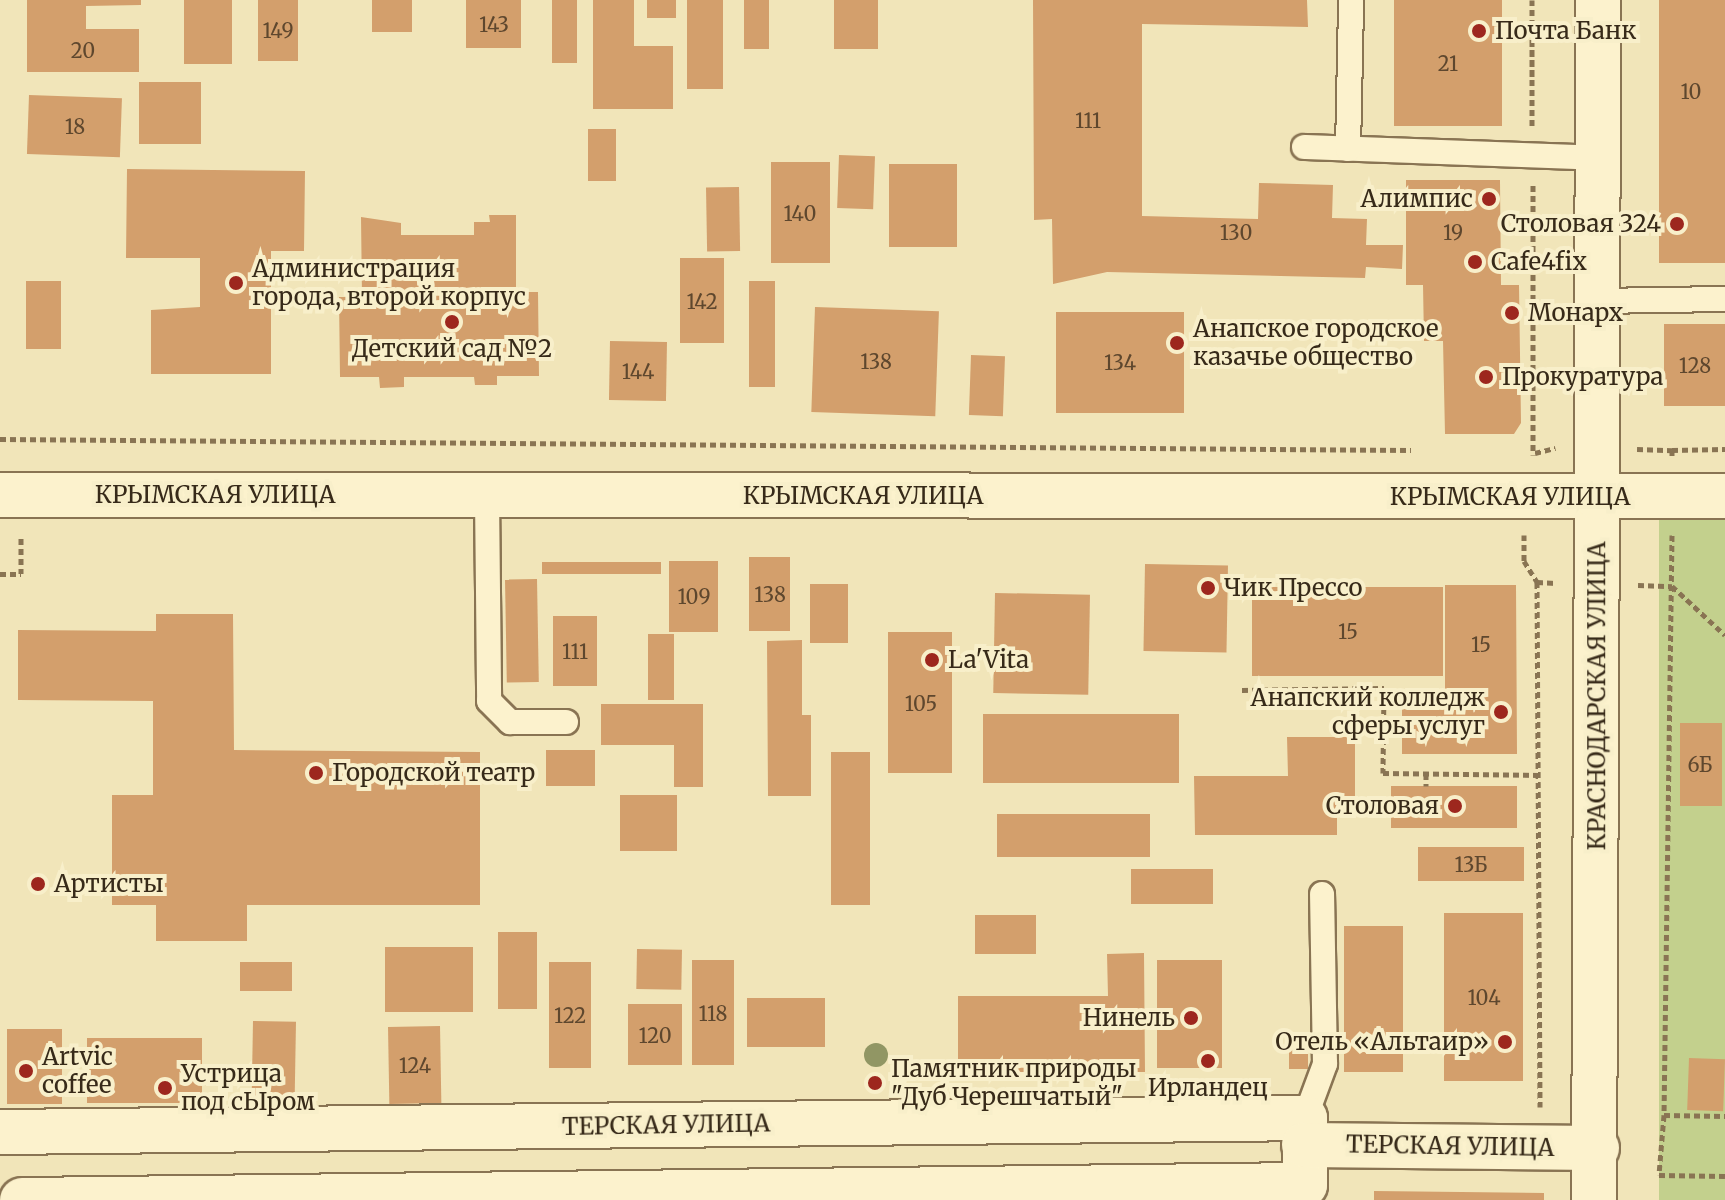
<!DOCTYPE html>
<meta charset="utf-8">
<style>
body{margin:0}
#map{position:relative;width:1725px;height:1200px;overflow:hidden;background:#f1e5b9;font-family:Merriweather,serif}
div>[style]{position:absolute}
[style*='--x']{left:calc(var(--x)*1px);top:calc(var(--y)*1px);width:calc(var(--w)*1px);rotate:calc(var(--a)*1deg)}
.green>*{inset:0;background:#c3d08d;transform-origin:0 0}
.building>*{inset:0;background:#d39f6c;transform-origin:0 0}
.path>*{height:5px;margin-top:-2.5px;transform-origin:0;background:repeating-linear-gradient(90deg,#897453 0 6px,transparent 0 10px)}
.roads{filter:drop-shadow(2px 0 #897453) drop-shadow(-2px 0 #897453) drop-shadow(0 2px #897453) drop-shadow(0 -2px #897453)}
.service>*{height:24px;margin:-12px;padding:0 12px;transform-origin:12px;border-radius:12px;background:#fcf2cd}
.minor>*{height:44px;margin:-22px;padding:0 22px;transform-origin:22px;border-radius:22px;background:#fcf2cd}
.tertiary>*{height:44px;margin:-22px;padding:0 22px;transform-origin:22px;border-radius:22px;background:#fcf2cd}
.trees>*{width:24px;height:24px;margin:-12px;border-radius:50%;background:#919664}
.dots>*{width:22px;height:22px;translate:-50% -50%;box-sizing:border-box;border:4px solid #f8efca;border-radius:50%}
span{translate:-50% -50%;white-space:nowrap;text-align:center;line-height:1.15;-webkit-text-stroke:8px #f8efca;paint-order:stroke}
.number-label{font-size:20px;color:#5e472e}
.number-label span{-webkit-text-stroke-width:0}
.poi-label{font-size:24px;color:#372a19}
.left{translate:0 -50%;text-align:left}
.right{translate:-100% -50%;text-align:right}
.street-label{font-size:24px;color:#372a19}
</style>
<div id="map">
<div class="green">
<i style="left:1725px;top:514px;width:686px;height:66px;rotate:90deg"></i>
</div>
<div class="building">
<i style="clip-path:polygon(27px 0,141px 0,141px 5px,86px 6px,86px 29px,139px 29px,139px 72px,27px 72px)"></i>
<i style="left:184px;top:0;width:48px;height:64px"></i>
<i style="left:258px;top:0;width:40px;height:61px"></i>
<i style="left:372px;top:0;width:40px;height:32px"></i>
<i style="left:466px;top:0;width:55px;height:48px"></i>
<i style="left:552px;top:0;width:25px;height:63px"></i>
<i style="clip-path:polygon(593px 0,634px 0,634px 46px,673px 46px,673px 109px,593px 109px)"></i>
<i style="left:647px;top:0;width:29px;height:18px"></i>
<i style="left:687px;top:0;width:36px;height:89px"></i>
<i style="left:744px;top:0;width:25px;height:49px"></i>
<i style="left:834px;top:0;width:44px;height:49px"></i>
<i style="clip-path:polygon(1033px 0,1307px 0,1308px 27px,1142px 24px,1142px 216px,1258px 219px,1259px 183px,1333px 185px,1332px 218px,1367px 219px,1366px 245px,1403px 245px,1402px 269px,1366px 267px,1365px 278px,1107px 272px,1053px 284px,1052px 219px,1034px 220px)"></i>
<i style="left:1394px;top:0;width:108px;height:126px"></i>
<i style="left:1659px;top:0;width:66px;height:263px"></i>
<i style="left:139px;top:82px;width:62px;height:62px"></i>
<i style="left:29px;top:95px;width:93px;height:59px;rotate:2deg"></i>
<i style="left:588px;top:129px;width:28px;height:52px"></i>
<i style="left:839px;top:155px;width:36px;height:53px;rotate:2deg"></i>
<i style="left:830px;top:162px;width:101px;height:59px;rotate:90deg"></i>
<i style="left:889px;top:164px;width:68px;height:83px"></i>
<i style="clip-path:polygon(127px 169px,305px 171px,304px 251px,271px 251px,271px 374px,151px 374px,151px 310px,200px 307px,200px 258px,126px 258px)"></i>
<i style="clip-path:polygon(1406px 180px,1500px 180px,1501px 285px,1519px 285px,1521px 423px,1514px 434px,1445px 434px,1443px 341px,1424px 341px,1423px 285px,1406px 285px)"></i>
<i style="left:739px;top:187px;width:64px;height:33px;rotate:89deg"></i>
<i style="clip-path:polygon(489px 215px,516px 215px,516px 292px,538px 292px,539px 376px,497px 376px,497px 385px,475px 385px,474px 377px,404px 377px,404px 387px,380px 388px,379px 377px,340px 377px,339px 297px,362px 297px,361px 217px,401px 223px,401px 235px,474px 235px,474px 222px,490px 222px)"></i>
<i style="left:680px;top:258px;width:44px;height:85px"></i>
<i style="left:26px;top:281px;width:35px;height:68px"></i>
<i style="left:749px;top:281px;width:26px;height:106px"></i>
<i style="left:815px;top:307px;width:124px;height:105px;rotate:2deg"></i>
<i style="left:1056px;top:312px;width:128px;height:101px"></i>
<i style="left:1725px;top:324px;width:82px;height:61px;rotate:90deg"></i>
<i style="left:610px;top:341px;width:57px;height:59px;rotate:1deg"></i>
<i style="left:971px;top:355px;width:34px;height:60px;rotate:2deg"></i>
<i style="left:749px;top:557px;width:41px;height:74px"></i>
<i style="left:669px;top:561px;width:49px;height:71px"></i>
<i style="left:542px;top:562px;width:119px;height:12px"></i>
<i style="left:1145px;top:564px;width:83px;height:87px;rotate:1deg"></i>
<i style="left:537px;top:579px;width:103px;height:32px;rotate:89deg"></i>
<i style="left:810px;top:584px;width:38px;height:59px"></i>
<i style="clip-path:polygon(1445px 585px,1516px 585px,1517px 754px,1402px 754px,1402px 703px,1445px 702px)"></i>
<i style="left:1252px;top:587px;width:191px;height:89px"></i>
<i style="left:995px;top:593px;width:95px;height:100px;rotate:1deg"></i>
<i style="clip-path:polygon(156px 614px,233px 614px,234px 750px,480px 752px,480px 905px,247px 905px,247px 941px,156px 941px,156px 905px,112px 905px,112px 795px,153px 795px,153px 701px,18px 700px,18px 630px,156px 631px)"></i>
<i style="left:553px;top:616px;width:44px;height:70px"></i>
<i style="left:888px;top:632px;width:64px;height:141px"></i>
<i style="left:648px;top:634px;width:26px;height:66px"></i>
<i style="clip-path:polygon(802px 640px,802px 715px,811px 715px,811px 796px,768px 796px,767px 641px)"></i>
<i style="clip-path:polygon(601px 704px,703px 704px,703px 787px,674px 787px,674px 745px,601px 745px)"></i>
<i style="left:1179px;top:714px;width:69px;height:196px;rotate:90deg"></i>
<i style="left:1680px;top:723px;width:42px;height:83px"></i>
<i style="clip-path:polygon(1287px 737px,1355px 737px,1355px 797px,1337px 797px,1337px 835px,1195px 835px,1194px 776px,1288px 776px)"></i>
<i style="left:546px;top:750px;width:49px;height:36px"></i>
<i style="left:831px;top:752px;width:39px;height:153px"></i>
<i style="left:1391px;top:786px;width:126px;height:42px"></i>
<i style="left:620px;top:795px;width:57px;height:56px"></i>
<i style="left:997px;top:814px;width:153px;height:43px"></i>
<i style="left:1418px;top:847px;width:106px;height:34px"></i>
<i style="left:1131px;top:869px;width:82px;height:35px"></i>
<i style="left:1444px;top:913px;width:79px;height:168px"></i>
<i style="left:975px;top:915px;width:61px;height:39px"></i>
<i style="left:1344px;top:926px;width:59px;height:146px"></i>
<i style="left:498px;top:932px;width:39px;height:77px"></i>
<i style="left:385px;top:947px;width:88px;height:65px"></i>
<i style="left:637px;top:949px;width:45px;height:40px;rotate:1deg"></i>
<i style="clip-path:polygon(1144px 953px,1145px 1072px,958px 1072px,958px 996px,1108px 996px,1107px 954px)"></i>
<i style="left:692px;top:960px;width:42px;height:105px"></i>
<i style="left:1157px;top:960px;width:65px;height:108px"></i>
<i style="left:240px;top:962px;width:52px;height:29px"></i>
<i style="left:549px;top:962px;width:42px;height:106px"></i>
<i style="left:747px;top:998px;width:78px;height:49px"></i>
<i style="left:628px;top:1004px;width:54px;height:61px"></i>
<i style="left:253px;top:1021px;width:43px;height:76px;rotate:1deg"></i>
<i style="left:440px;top:1026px;width:77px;height:52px;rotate:89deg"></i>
<i style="left:62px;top:1029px;width:75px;height:55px;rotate:90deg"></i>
<i style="left:87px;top:1038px;width:115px;height:65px"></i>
<i style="left:1289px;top:1048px;width:19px;height:21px"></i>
<i style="left:1689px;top:1058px;width:36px;height:52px;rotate:2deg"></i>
<i style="clip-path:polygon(1374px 1191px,1544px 1193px,1544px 1200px,1374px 1200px)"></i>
</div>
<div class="path">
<i style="--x:1532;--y:0;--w:127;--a:90"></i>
<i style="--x:1533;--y:185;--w:270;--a:90"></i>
<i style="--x:0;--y:439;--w:1411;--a:0.45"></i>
<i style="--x:1637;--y:449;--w:35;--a:2"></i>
<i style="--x:1672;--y:450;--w:7;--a:90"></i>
<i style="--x:1672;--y:450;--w:53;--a:-1.1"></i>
<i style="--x:1535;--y:453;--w:21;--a:-14"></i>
<i style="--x:1524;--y:535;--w:26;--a:90"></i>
<i style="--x:1524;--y:561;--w:25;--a:58"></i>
<i style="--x:1537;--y:582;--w:19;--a:3"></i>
<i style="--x:1672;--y:535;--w:580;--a:90.79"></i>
<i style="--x:1664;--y:1115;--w:60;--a:94.8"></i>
<i style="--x:1659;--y:1175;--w:66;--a:0.9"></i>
<i style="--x:0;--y:574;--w:21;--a:0"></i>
<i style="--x:21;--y:574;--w:38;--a:-90"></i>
<i style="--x:1537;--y:582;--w:525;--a:89.67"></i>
<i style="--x:1638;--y:585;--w:34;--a:2"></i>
<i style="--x:1672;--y:586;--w:72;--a:42.8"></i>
<i style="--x:1242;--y:690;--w:142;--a:-0.8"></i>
<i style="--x:1384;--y:688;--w:85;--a:90.7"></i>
<i style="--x:1383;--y:773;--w:156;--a:0.7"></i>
<i style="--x:1426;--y:774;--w:12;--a:90"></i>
<i style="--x:1664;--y:1115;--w:61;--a:0.9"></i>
</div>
<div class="roads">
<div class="service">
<i style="--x:1304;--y:147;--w:294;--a:2.1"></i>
<i style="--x:1348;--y:149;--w:149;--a:-88.8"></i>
<i style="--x:1597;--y:301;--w:128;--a:-0.9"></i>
<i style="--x:487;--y:496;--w:205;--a:89.4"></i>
<i style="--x:489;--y:701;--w:30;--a:45"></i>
<i style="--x:510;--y:722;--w:56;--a:0"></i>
<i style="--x:1305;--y:1118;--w:58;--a:-69.7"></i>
<i style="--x:1325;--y:1064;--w:170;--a:-91"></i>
</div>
<div class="minor">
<i style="--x:0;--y:1132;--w:1305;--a:-0.61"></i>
<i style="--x:1305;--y:1118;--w:67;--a:90"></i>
<i style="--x:1305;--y:1185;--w:1283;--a:179.33"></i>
<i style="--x:1304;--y:1145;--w:293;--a:0.6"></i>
<i style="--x:1594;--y:1200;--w:703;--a:-89.76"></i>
</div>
<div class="tertiary">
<i style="--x:0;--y:495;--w:1725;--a:0.03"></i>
<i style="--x:1597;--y:497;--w:497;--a:-89.9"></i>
</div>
</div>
<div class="trees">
<i style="left:876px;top:1055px"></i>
</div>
<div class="dots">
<i style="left:1479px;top:31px;background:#9d271e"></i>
<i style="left:1489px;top:199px;background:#9d271e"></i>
<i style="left:1677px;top:224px;background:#9d271e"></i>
<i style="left:1475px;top:262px;background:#9d271e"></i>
<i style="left:236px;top:283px;background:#9d271e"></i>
<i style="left:1512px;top:313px;background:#9d271e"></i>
<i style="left:452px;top:322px;background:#9d271e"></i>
<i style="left:1177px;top:343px;background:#9d271e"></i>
<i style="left:1486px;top:377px;background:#9d271e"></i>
<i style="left:1208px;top:588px;background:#9d271e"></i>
<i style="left:932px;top:660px;background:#9d271e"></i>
<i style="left:1501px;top:712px;background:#9d271e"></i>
<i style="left:316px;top:773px;background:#9d271e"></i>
<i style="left:1455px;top:806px;background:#9d271e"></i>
<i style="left:38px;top:884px;background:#9d271e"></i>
<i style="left:1191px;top:1018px;background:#9d271e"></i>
<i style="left:1505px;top:1042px;background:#9d271e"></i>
<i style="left:1208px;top:1061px;background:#9d271e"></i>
<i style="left:26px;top:1071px;background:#9d271e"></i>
<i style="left:875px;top:1083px;background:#9d271e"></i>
<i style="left:165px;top:1088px;background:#9d271e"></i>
</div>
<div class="number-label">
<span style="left:494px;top:24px">143</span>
<span style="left:278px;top:30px">149</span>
<span style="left:83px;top:50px">20</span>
<span style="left:1448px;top:63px">21</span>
<span style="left:1691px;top:91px">10</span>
<span style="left:1088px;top:120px">111</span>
<span style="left:75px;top:126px">18</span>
<span style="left:800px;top:213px">140</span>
<span style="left:1236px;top:232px">130</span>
<span style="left:1453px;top:232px">19</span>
<span style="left:702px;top:301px">142</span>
<span style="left:876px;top:361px">138</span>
<span style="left:1120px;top:362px">134</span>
<span style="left:1695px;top:365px">128</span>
<span style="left:638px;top:371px">144</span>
<span style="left:770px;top:594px">138</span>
<span style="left:694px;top:596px">109</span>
<span style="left:1348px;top:631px">15</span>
<span style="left:1481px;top:644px">15</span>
<span style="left:575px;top:651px">111</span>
<span style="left:921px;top:703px">105</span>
<span style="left:1700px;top:764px">6Б</span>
<span style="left:1471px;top:864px">13Б</span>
<span style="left:1484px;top:997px">104</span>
<span style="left:713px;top:1013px">118</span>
<span style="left:570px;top:1015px">122</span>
<span style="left:655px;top:1035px">120</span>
<span style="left:415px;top:1065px">124</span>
</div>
<div class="poi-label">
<span class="left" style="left:1495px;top:31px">Почта Банк</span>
<span class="right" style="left:1473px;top:199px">Алимпис</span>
<span class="right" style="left:1661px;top:224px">Столовая 324</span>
<span class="left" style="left:1491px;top:262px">Cafe4fix</span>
<span class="left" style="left:252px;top:283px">Администрация<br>города, второй корпус</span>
<span class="left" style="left:1528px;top:313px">Монарх</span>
<span class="left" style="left:1193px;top:343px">Анапское городское<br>казачье общество</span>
<span style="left:452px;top:349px">Детский сад №2</span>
<span class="left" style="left:1502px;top:377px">Прокуратура</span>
<span class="left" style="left:1224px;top:588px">Чик Прессо</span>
<span class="left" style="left:948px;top:660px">La'Vita</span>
<span class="right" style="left:1485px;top:712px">Анапский колледж<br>сферы услуг</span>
<span class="left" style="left:332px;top:773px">Городской театр</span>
<span class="right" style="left:1439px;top:806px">Столовая</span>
<span class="left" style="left:54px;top:884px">Артисты</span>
<span class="right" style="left:1175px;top:1018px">Нинель</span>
<span class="right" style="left:1489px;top:1042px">Отель «Альтаир»</span>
<span class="left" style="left:42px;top:1071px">Artvic<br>coffee</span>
<span class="left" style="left:891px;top:1083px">Памятник природы<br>"Дуб Черешчатый"</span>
<span class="left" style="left:181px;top:1088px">Устрица<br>под сЫром</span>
<span style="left:1208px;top:1088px">Ирландец</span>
</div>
<div class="street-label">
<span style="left:215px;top:495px">КРЫМСКАЯ УЛИЦА</span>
<span style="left:863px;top:496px">КРЫМСКАЯ УЛИЦА</span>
<span style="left:1510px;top:497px">КРЫМСКАЯ УЛИЦА</span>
<span style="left:1597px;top:696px;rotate:-90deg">КРАСНОДАРСКАЯ УЛИЦА</span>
<span style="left:666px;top:1125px;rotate:-1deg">ТЕРСКАЯ УЛИЦА</span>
<span style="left:1450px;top:1146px;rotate:1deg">ТЕРСКАЯ УЛИЦА</span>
</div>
</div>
